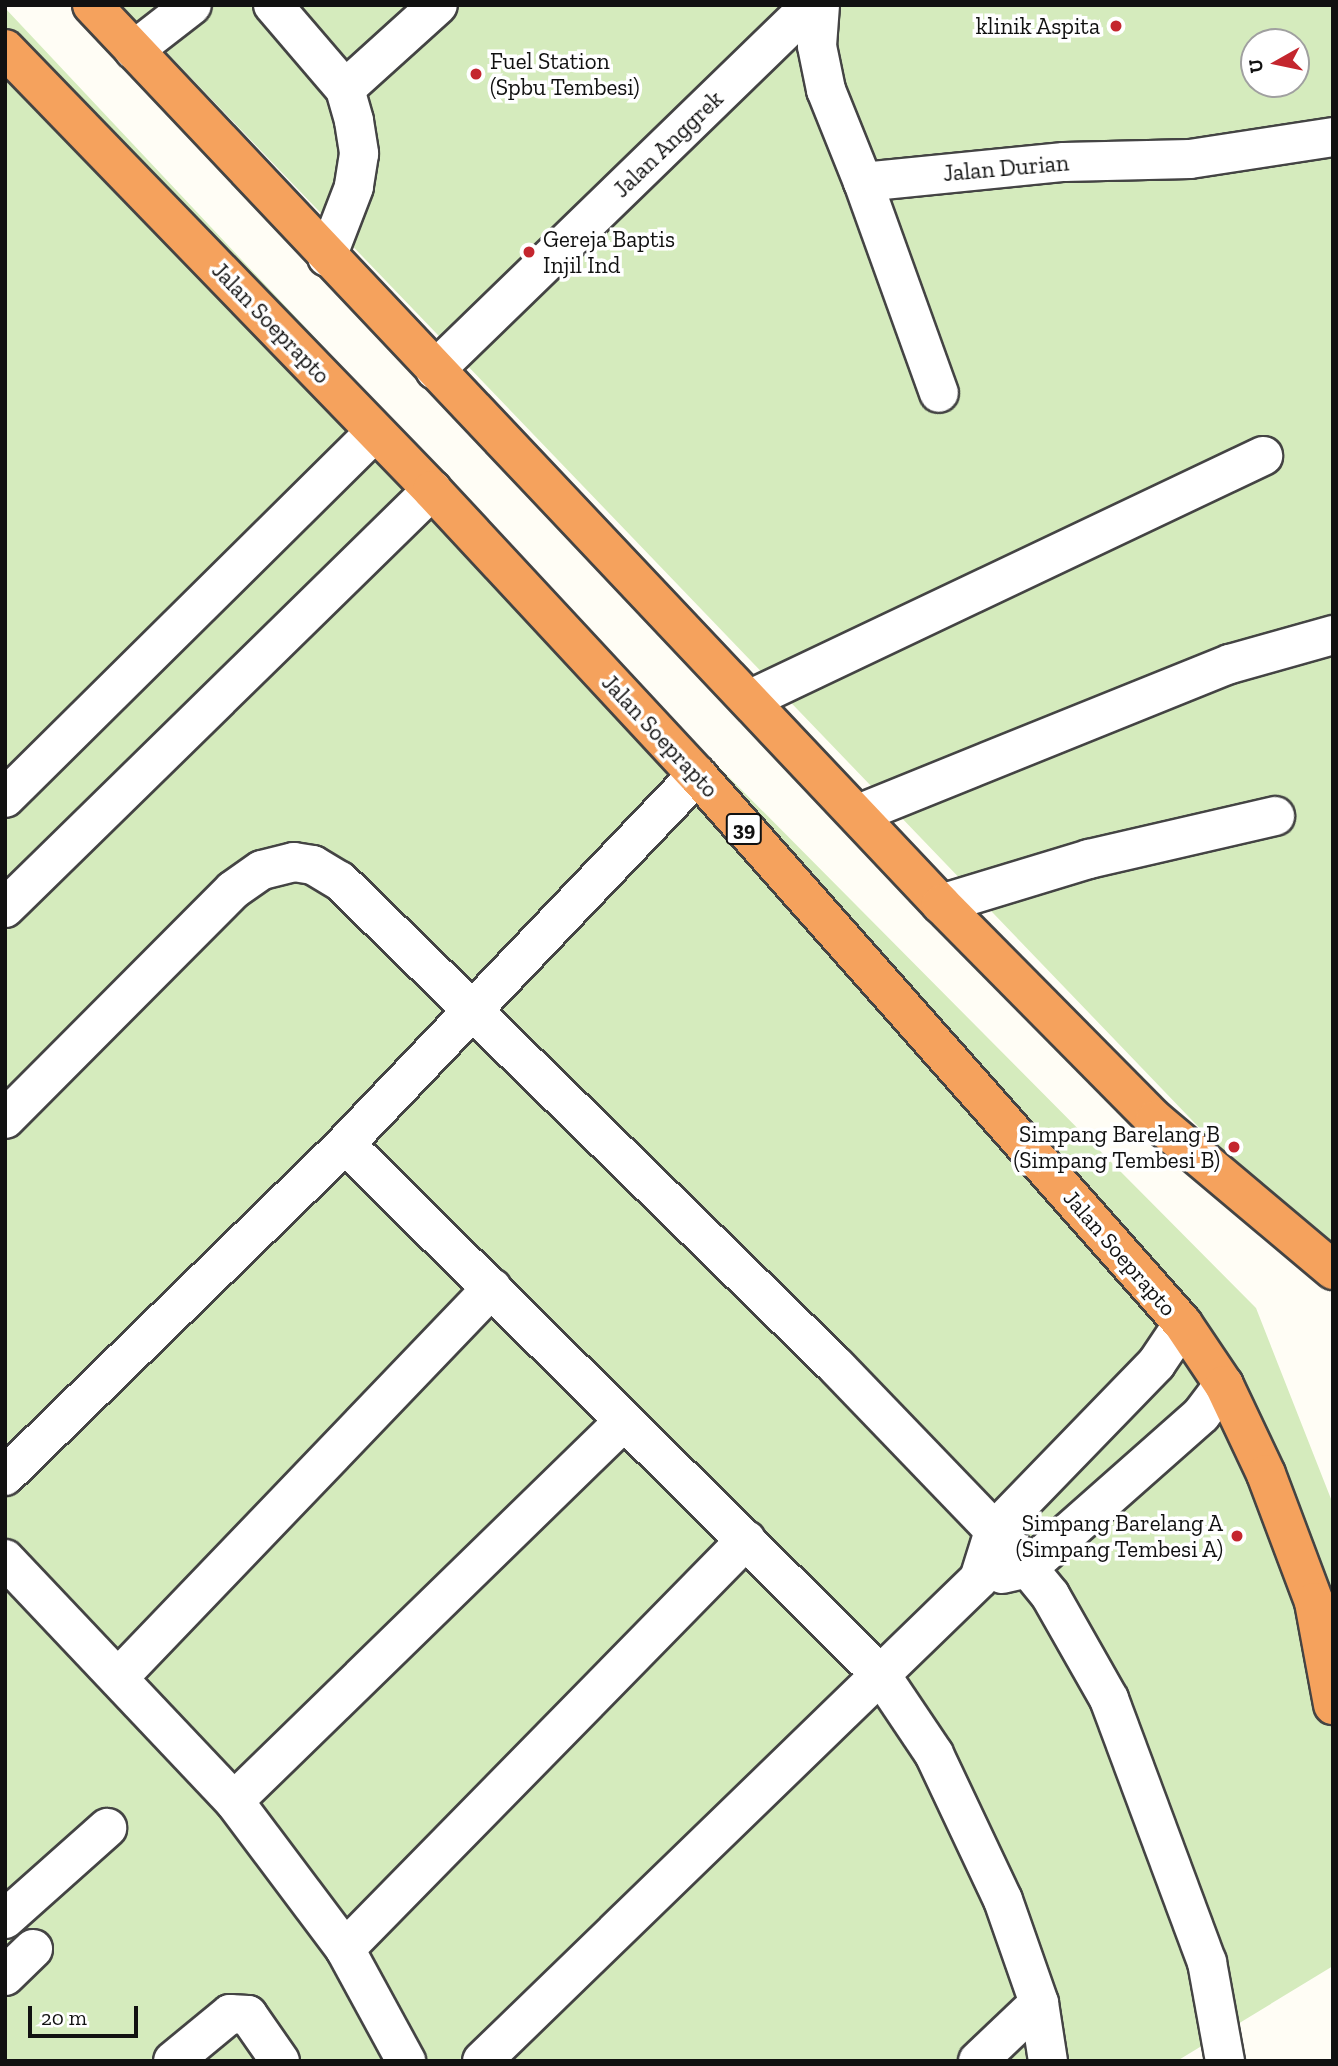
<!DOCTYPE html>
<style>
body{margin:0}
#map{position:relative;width:1338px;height:2066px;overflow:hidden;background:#fffdf5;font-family:"Zilla Slab",serif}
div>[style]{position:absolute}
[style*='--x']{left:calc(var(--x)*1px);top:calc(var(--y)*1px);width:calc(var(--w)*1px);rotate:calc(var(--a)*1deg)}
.green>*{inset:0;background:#d5ebbd}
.roads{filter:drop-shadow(2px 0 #444) drop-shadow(-2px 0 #444) drop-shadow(0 2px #444) drop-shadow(0 -2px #444)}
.minor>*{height:38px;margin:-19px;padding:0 19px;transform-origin:19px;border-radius:19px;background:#fff}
.highway>*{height:38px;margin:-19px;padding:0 19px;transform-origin:19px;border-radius:19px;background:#f5a25d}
.dots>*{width:19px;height:19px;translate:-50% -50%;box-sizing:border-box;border:4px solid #fff;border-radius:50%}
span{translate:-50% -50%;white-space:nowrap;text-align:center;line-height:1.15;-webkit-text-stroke:7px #fff;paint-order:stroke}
.shield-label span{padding:2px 5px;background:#fff;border:2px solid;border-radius:5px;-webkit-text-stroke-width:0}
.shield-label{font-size:21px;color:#111;font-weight:700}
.poi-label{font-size:23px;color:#111}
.right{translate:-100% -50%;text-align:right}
.left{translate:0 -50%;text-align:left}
.street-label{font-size:23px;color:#111}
.frame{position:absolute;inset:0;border:7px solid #111;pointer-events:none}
.north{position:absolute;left:1240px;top:28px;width:70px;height:70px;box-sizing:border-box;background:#fff;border:2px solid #a0a0a0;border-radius:50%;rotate:261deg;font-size:19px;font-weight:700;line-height:28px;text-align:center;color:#111}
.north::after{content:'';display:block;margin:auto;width:24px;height:32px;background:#c4262e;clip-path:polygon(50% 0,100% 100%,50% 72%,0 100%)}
.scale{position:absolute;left:28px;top:2006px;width:110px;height:32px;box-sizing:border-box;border:4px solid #111;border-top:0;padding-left:9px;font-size:21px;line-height:24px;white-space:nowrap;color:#111;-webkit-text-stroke:5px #fff;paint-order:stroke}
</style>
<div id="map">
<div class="green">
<i style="clip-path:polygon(evenodd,121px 5px,1333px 5px,1333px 1267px,121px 5px,1254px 42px,1296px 42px,1296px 84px,1254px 84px,1254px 42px)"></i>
<i style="clip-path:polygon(5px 8px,711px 759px,1256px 1308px,1333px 1504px,1333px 1966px,1177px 2061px,5px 2061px)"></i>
</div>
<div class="roads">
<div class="minor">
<i style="--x:273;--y:5;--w:111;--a:49.4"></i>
<i style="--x:345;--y:89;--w:33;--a:74"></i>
<i style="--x:354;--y:121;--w:33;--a:81"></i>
<i style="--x:359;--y:154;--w:33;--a:99"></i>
<i style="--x:354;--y:187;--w:75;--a:111.1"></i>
<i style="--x:820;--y:5;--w:41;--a:94.2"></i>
<i style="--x:817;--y:46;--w:45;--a:78.4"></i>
<i style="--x:826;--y:90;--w:99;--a:68.1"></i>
<i style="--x:863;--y:182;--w:202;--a:-5.7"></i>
<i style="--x:1064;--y:162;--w:126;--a:-1.4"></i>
<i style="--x:1190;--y:159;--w:145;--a:-8.7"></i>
<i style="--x:134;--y:50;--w:73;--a:-37.8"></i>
<i style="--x:345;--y:89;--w:125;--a:-42.1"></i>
<i style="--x:863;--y:182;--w:224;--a:70.2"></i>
<i style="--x:435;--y:370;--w:524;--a:-44.15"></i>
<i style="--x:751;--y:699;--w:567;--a:-25.39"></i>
<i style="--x:5;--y:798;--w:520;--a:-44.69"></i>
<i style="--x:858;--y:814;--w:401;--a:-22"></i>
<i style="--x:1230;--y:664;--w:107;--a:-15.7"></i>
<i style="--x:941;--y:904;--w:155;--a:-16.9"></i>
<i style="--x:1089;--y:859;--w:191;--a:-13"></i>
<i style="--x:5;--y:908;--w:598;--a:-44.39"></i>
<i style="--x:5;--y:1119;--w:323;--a:-45.1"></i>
<i style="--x:233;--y:890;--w:35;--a:-35"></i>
<i style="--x:262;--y:870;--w:33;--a:-14"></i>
<i style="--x:294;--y:862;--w:19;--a:9"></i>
<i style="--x:313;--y:865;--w:31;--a:31"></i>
<i style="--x:340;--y:881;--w:695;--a:44.36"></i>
<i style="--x:837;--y:1367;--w:255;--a:46.1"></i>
<i style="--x:1014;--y:1551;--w:57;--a:50.7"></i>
<i style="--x:1050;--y:1595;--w:120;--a:60.4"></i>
<i style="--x:1109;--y:1699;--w:281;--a:69.6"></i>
<i style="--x:1207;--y:1962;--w:101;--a:79.7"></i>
<i style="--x:345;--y:1144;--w:754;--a:44.73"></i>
<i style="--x:881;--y:1675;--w:95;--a:56.1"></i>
<i style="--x:934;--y:1754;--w:161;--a:64.7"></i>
<i style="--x:1003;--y:1900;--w:109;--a:70.7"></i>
<i style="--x:1039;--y:2003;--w:59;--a:81.2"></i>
<i style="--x:5;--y:1476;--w:475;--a:-44.3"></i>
<i style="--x:345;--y:1144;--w:510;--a:-46.35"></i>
<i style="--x:5;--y:1559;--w:333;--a:46.6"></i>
<i style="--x:234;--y:1801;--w:185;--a:53.1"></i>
<i style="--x:345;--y:1949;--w:128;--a:61.4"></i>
<i style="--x:1002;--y:1574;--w:27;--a:-13"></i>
<i style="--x:1028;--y:1568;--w:231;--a:-41.5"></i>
<i style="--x:1201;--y:1415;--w:38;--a:-53"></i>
<i style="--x:119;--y:1677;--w:539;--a:-46.2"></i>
<i style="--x:234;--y:1801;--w:542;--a:-44.25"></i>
<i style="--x:5;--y:1919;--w:137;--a:-41.7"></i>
<i style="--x:345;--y:1949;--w:573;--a:-45.57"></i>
<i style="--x:5;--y:1976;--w:39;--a:-44"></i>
<i style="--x:173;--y:2061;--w:74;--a:-39.5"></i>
<i style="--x:230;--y:2014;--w:18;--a:3"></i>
<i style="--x:248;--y:2015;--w:56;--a:55.2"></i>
<i style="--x:482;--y:2061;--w:692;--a:-44.12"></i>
<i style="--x:979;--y:1579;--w:50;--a:-72.6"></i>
<i style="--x:994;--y:1531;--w:233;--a:-45.9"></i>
<i style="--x:1156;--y:1364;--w:48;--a:-56"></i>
<i style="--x:978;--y:2061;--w:84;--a:-43.6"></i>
</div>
<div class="highway">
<i style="--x:92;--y:5;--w:1237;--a:46.64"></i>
<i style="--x:941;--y:904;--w:304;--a:45.3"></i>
<i style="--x:1155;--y:1120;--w:233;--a:40.1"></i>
<i style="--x:5;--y:49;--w:614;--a:45.92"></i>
<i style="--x:432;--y:490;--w:389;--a:47.1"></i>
<i style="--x:697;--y:775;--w:733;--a:48.48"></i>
<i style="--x:1183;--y:1324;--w:73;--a:56.1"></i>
<i style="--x:1224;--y:1385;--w:98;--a:64.7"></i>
<i style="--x:1266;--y:1474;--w:137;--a:69.4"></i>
<i style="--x:1314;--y:1602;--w:105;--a:79.5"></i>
</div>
</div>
<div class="dots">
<i style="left:1116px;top:26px;background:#c4262e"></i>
<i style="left:476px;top:74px;background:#c4262e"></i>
<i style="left:529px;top:252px;background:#c4262e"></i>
<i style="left:1234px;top:1147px;background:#c4262e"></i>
<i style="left:1237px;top:1536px;background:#c4262e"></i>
</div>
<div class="shield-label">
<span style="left:744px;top:829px">39</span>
</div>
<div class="poi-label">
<span class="right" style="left:1100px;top:26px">klinik Aspita</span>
<span class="left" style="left:490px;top:74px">Fuel Station<br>(Spbu Tembesi)</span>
<span class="left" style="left:543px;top:252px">Gereja Baptis<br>Injil Ind</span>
<span class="right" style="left:1220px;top:1147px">Simpang Barelang B<br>(Simpang Tembesi B)</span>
<span class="right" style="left:1223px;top:1536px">Simpang Barelang A<br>(Simpang Tembesi A)</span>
</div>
<div class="street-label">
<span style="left:668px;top:144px;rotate:-44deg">Jalan Anggrek</span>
<span style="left:1006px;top:168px;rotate:-5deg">Jalan Durian</span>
<span style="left:271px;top:323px;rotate:46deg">Jalan Soeprapto</span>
<span style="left:660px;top:736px;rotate:47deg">Jalan Soeprapto</span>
<span style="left:1120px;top:1253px;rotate:49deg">Jalan Soeprapto</span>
</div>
<div class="frame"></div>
<div class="north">U</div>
<div class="scale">20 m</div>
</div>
